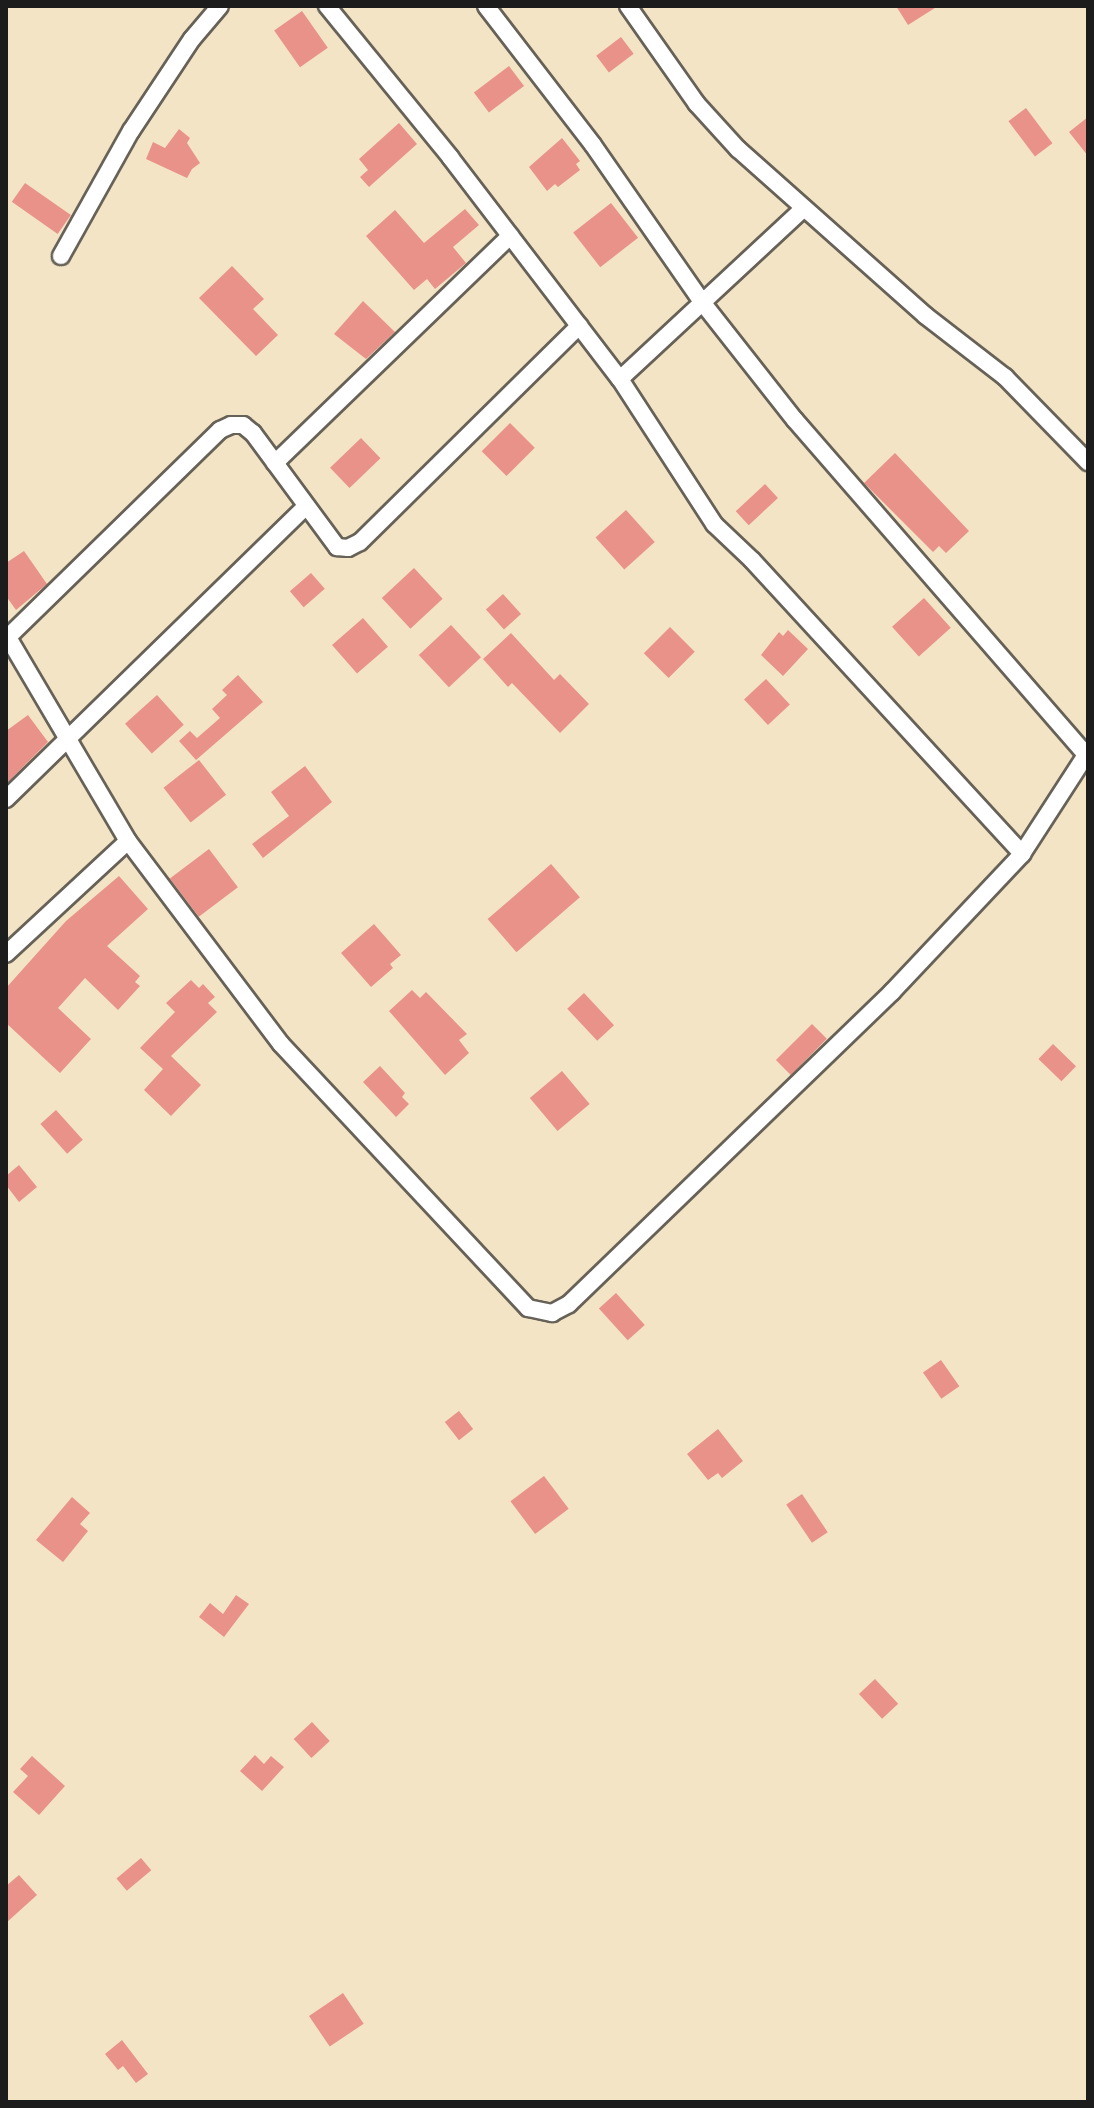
<!DOCTYPE html>
<style>
body{margin:0}
#map{position:relative;width:1094px;height:2108px;overflow:hidden;background:#f3e4c6;font-family:"Playpen Sans",sans-serif}
div>[style]{position:absolute}
[style*='--x']{left:calc(var(--x)*1px);top:calc(var(--y)*1px);width:calc(var(--w)*1px);rotate:calc(var(--a)*1deg)}
.building>*{inset:0;background:#e9928a;transform-origin:0 0}
.roads{filter:drop-shadow(2px 0 #676258) drop-shadow(-2px 0 #676258) drop-shadow(0 2px #676258) drop-shadow(0 -2px #676258)}
.street>*{height:16px;margin:-8px;padding:0 8px;transform-origin:8px;border-radius:8px;background:#fff}
span{translate:-50% -50%;white-space:nowrap;text-align:center;line-height:1.15;-webkit-text-stroke:6px #fcf5e5;paint-order:stroke}
.frame{position:absolute;inset:0;border:8px solid #1c1c1c;pointer-events:none}
</style>
<div id="map">
<div class="building">
<i style="clip-path:polygon(896px 6px,938px 6px,908px 25px)"></i>
<i style="left:302px;top:11px;width:45px;height:34px;rotate:55deg"></i>
<i style="left:621px;top:37px;width:21px;height:31px;rotate:53deg"></i>
<i style="left:509px;top:66px;width:25px;height:44px;rotate:53deg"></i>
<i style="left:1026px;top:108px;width:44px;height:22px;rotate:53deg"></i>
<i style="clip-path:polygon(1088px 117px,1088px 156px,1069px 132px)"></i>
<i style="clip-path:polygon(399px 123px,417px 144px,369px 187px,360px 177px,368px 170px,359px 159px)"></i>
<i style="clip-path:polygon(179px 129px,190px 138px,187px 143px,200px 163px,192px 169px,187px 178px,146px 159px,153px 142px,165px 148px)"></i>
<i style="clip-path:polygon(562px 138px,580px 161px,576px 164px,580px 170px,558px 187px,555px 184px,547px 191px,529px 167px)"></i>
<i style="left:25px;top:183px;width:56px;height:23px;rotate:35deg"></i>
<i style="left:611px;top:203px;width:44px;height:48px;rotate:52deg"></i>
<i style="clip-path:polygon(465px 209px,479px 225px,453px 247px,466px 263px,435px 289px,427px 279px,414px 290px,366px 236px,395px 210px,424px 243px)"></i>
<i style="clip-path:polygon(232px 266px,264px 299px,253px 309px,278px 335px,256px 356px,199px 298px)"></i>
<i style="clip-path:polygon(363px 301px,395px 332px,366px 359px,334px 334px)"></i>
<i style="left:510px;top:423px;width:35px;height:40px;rotate:45deg"></i>
<i style="left:361px;top:438px;width:28px;height:43px;rotate:46deg"></i>
<i style="clip-path:polygon(895px 453px,969px 531px,946px 553px,939px 546px,933px 552px,864px 483px)"></i>
<i style="left:765px;top:484px;width:19px;height:40px;rotate:47deg"></i>
<i style="left:626px;top:510px;width:43px;height:41px;rotate:48deg"></i>
<i style="clip-path:polygon(24px 551px,47px 584px,16px 610px,6px 596px,6px 563px)"></i>
<i style="left:414px;top:568px;width:42px;height:44px;rotate:47deg"></i>
<i style="left:311px;top:573px;width:21px;height:28px;rotate:49deg"></i>
<i style="left:503px;top:594px;width:27px;height:23px;rotate:48deg"></i>
<i style="left:924px;top:598px;width:40px;height:43px;rotate:48deg"></i>
<i style="left:363px;top:618px;width:38px;height:41px;rotate:49deg"></i>
<i style="left:451px;top:625px;width:44px;height:44px;rotate:47deg"></i>
<i style="left:670px;top:627px;width:35px;height:37px;rotate:45deg"></i>
<i style="clip-path:polygon(788px 630px,808px 649px,783px 676px,761px 655px,779px 632px,783px 636px)"></i>
<i style="clip-path:polygon(511px 633px,554px 680px,560px 674px,589px 704px,560px 733px,512px 683px,508px 687px,483px 659px)"></i>
<i style="clip-path:polygon(238px 675px,263px 702px,196px 760px,179px 741px,190px 731px,197px 738px,220px 718px,212px 709px,227px 695px,222px 690px)"></i>
<i style="left:766px;top:679px;width:35px;height:30px;rotate:47deg"></i>
<i style="left:157px;top:695px;width:40px;height:43px;rotate:48deg"></i>
<i style="clip-path:polygon(28px 715px,48px 742px,6px 784px,6px 731px)"></i>
<i style="left:199px;top:760px;width:44px;height:45px;rotate:52deg"></i>
<i style="clip-path:polygon(305px 766px,332px 802px,263px 858px,252px 844px,289px 816px,271px 792px)"></i>
<i style="left:209px;top:849px;width:48px;height:49px;rotate:53deg"></i>
<i style="left:551px;top:864px;width:44px;height:84px;rotate:49deg"></i>
<i style="clip-path:polygon(119px 876px,148px 909px,107px 946px,140px 976px,135px 982px,140px 986px,118px 1010px,85px 978px,58px 1008px,91px 1039px,60px 1073px,6px 1023px,6px 988px,66px 921px)"></i>
<i style="clip-path:polygon(374px 924px,401px 955px,390px 964px,393px 968px,371px 987px,341px 953px)"></i>
<i style="clip-path:polygon(191px 980px,199px 988px,203px 984px,215px 997px,208px 1003px,217px 1012px,171px 1056px,201px 1085px,171px 1116px,144px 1090px,163px 1069px,140px 1048px,175px 1012px,166px 1003px)"></i>
<i style="clip-path:polygon(412px 990px,420px 998px,426px 992px,467px 1034px,459px 1040px,469px 1053px,445px 1075px,389px 1011px)"></i>
<i style="left:584px;top:993px;width:44px;height:23px;rotate:47deg"></i>
<i style="left:812px;top:1024px;width:21px;height:51px;rotate:45deg"></i>
<i style="left:1053px;top:1044px;width:32px;height:21px;rotate:44deg"></i>
<i style="clip-path:polygon(380px 1066px,405px 1093px,402px 1097px,409px 1104px,396px 1117px,363px 1082px)"></i>
<i style="left:562px;top:1071px;width:43px;height:42px;rotate:50deg"></i>
<i style="left:56px;top:1110px;width:40px;height:21px;rotate:48deg"></i>
<i style="clip-path:polygon(19px 1165px,37px 1187px,19px 1202px,6px 1185px,6px 1176px)"></i>
<i style="left:616px;top:1293px;width:43px;height:23px;rotate:48deg"></i>
<i style="left:941px;top:1360px;width:32px;height:22px;rotate:55deg"></i>
<i style="left:459px;top:1411px;width:23px;height:18px;rotate:52deg"></i>
<i style="clip-path:polygon(718px 1429px,743px 1461px,722px 1478px,718px 1473px,708px 1480px,687px 1454px)"></i>
<i style="left:544px;top:1476px;width:41px;height:42px;rotate:53deg"></i>
<i style="left:802px;top:1494px;width:46px;height:19px;rotate:56deg"></i>
<i style="clip-path:polygon(72px 1497px,90px 1513px,80px 1524px,88px 1531px,63px 1562px,36px 1540px)"></i>
<i style="clip-path:polygon(236px 1595px,249px 1604px,224px 1637px,199px 1617px,210px 1603px,223px 1614px)"></i>
<i style="left:875px;top:1679px;width:34px;height:22px;rotate:47deg"></i>
<i style="left:312px;top:1722px;width:26px;height:25px;rotate:47deg"></i>
<i style="clip-path:polygon(255px 1755px,264px 1764px,271px 1756px,284px 1767px,262px 1791px,240px 1771px)"></i>
<i style="clip-path:polygon(32px 1756px,65px 1786px,39px 1815px,13px 1792px,28px 1776px,20px 1769px)"></i>
<i style="left:141px;top:1858px;width:16px;height:32px;rotate:50deg"></i>
<i style="clip-path:polygon(19px 1875px,37px 1895px,6px 1923px,6px 1886px)"></i>
<i style="left:343px;top:1993px;width:37px;height:41px;rotate:56deg"></i>
<i style="clip-path:polygon(122px 2040px,148px 2074px,136px 2083px,123px 2066px,118px 2070px,105px 2054px)"></i>
</div>
<div class="roads">
<div class="street">
<i style="--x:327;--y:6;--w:195;--a:50.8"></i>
<i style="--x:450;--y:157;--w:280;--a:52.6"></i>
<i style="--x:620;--y:379;--w:173;--a:57"></i>
<i style="--x:714;--y:524;--w:52;--a:43.5"></i>
<i style="--x:752;--y:560;--w:399;--a:47.4"></i>
<i style="--x:486;--y:6;--w:175;--a:52.4"></i>
<i style="--x:593;--y:145;--w:191;--a:55.2"></i>
<i style="--x:702;--y:302;--w:150;--a:51.8"></i>
<i style="--x:795;--y:420;--w:444;--a:49"></i>
<i style="--x:628;--y:6;--w:120;--a:54.9"></i>
<i style="--x:697;--y:104;--w:61;--a:47.7"></i>
<i style="--x:738;--y:149;--w:251;--a:41.6"></i>
<i style="--x:926;--y:316;--w:100;--a:37.7"></i>
<i style="--x:1005;--y:377;--w:119;--a:45.7"></i>
<i style="--x:61;--y:256;--w:143;--a:-60.8"></i>
<i style="--x:131;--y:131;--w:110;--a:-56.5"></i>
<i style="--x:192;--y:39;--w:43;--a:-49.7"></i>
<i style="--x:620;--y:379;--w:251;--a:-42.9"></i>
<i style="--x:275;--y:463;--w:327;--a:-44"></i>
<i style="--x:6;--y:634;--w:240;--a:59.5"></i>
<i style="--x:128;--y:841;--w:254;--a:53"></i>
<i style="--x:281;--y:1044;--w:362;--a:46.9"></i>
<i style="--x:528;--y:1308;--w:25;--a:12"></i>
<i style="--x:552;--y:1313;--w:19;--a:-28"></i>
<i style="--x:569;--y:1304;--w:449;--a:-44"></i>
<i style="--x:892;--y:992;--w:190;--a:-46.7"></i>
<i style="--x:1022;--y:854;--w:121;--a:-57.1"></i>
<i style="--x:8;--y:637;--w:296;--a:-44.3"></i>
<i style="--x:220;--y:430;--w:12;--a:-24"></i>
<i style="--x:231;--y:425;--w:12;--a:0"></i>
<i style="--x:243;--y:425;--w:13;--a:39"></i>
<i style="--x:253;--y:433;--w:142;--a:53.6"></i>
<i style="--x:337;--y:547;--w:11;--a:5"></i>
<i style="--x:348;--y:548;--w:13;--a:-27"></i>
<i style="--x:360;--y:542;--w:308;--a:-44.6"></i>
<i style="--x:6;--y:799;--w:419;--a:-44.3"></i>
<i style="--x:6;--y:954;--w:166;--a:-42.8"></i>
</div>
</div>
<div class="frame"></div>
</div>
